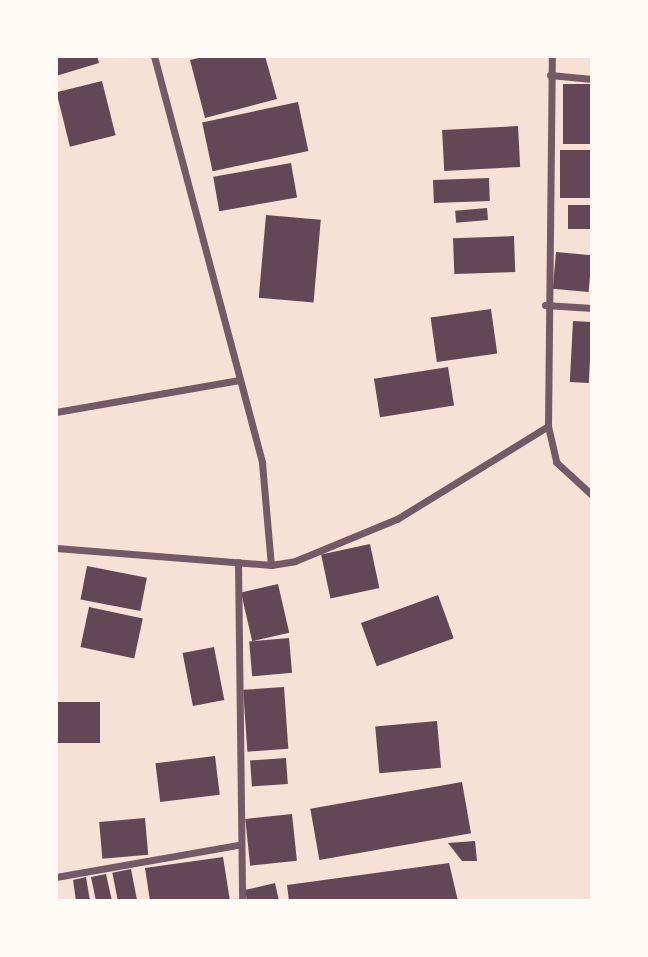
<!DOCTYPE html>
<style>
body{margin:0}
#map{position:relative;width:648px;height:957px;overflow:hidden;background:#f7e1d7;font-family:"Space Grotesk",sans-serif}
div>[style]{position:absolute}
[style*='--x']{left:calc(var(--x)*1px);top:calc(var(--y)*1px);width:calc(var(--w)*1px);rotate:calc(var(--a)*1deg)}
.building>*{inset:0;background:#644757;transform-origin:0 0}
.minor>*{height:7px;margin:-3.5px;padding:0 3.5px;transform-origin:3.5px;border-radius:3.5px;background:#755966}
span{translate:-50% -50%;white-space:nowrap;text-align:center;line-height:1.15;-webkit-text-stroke:5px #fffaf5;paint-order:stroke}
.frame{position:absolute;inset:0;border:58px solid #fffaf5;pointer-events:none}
</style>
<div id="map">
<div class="building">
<i style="clip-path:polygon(56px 56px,97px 56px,99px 63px,56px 76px)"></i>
<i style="clip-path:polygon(207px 56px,265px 56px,277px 99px,205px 118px,190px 60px)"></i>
<i style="left:102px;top:81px;width:56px;height:47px;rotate:76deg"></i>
<i style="left:592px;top:84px;width:60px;height:29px;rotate:90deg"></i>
<i style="left:298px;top:102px;width:50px;height:98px;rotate:78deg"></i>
<i style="left:518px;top:126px;width:41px;height:76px;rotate:87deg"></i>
<i style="left:592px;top:150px;width:48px;height:32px;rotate:90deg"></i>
<i style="left:291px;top:163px;width:35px;height:79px;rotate:80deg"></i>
<i style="left:489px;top:178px;width:23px;height:56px;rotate:88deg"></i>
<i style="left:568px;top:205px;width:24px;height:24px"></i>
<i style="left:487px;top:208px;width:12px;height:32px;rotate:85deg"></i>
<i style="left:266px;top:215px;width:55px;height:83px;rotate:5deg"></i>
<i style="left:514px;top:236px;width:36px;height:61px;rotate:88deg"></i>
<i style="left:556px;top:252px;width:36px;height:37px;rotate:5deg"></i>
<i style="left:491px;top:309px;width:45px;height:61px;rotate:82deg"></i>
<i style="left:573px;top:321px;width:19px;height:61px;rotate:3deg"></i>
<i style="left:448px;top:367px;width:39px;height:75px;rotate:81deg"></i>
<i style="left:370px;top:544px;width:45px;height:50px;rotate:78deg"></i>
<i style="left:87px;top:566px;width:61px;height:34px;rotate:11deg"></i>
<i style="left:278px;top:584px;width:50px;height:38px;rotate:77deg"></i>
<i style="left:438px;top:595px;width:46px;height:82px;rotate:70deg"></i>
<i style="left:89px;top:607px;width:55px;height:41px;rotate:12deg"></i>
<i style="left:289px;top:638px;width:35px;height:40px;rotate:85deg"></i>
<i style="left:214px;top:647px;width:54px;height:32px;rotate:79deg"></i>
<i style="left:284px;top:687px;width:62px;height:41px;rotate:86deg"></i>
<i style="left:56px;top:702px;width:44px;height:41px"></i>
<i style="left:437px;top:721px;width:47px;height:62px;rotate:85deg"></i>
<i style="left:215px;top:756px;width:39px;height:60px;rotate:83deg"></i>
<i style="left:286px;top:758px;width:26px;height:36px;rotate:86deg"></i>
<i style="left:462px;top:782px;width:52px;height:154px;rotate:80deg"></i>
<i style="left:292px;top:814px;width:47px;height:47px;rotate:84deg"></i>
<i style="left:145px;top:818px;width:37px;height:46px;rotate:85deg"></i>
<i style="clip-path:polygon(475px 841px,477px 861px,462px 861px,448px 843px)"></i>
<i style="clip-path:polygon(223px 857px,230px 901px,150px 901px,145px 868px)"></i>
<i style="clip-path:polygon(449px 863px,458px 901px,289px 901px,287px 885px)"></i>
<i style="left:131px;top:869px;width:33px;height:19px;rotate:79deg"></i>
<i style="clip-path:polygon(106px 874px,112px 901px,96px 901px,91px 877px)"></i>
<i style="clip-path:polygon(86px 877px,90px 901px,76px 901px,73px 880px)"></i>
<i style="clip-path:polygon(275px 883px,279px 901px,247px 901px,245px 890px)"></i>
</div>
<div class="minor">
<i style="--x:154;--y:56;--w:421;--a:75.1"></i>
<i style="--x:262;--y:463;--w:102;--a:85"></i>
<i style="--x:550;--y:75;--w:42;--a:5.4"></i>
<i style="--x:545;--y:305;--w:47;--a:3.7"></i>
<i style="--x:56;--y:412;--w:186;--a:-9.9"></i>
<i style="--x:548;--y:426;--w:37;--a:77"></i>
<i style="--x:556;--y:462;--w:49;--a:42.5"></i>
<i style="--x:56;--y:548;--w:216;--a:4.5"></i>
<i style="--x:271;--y:565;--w:24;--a:-9"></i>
<i style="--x:295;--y:561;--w:110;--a:-22.4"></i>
<i style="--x:397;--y:519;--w:177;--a:-31.6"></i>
<i style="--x:548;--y:426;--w:370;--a:-89.4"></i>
<i style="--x:238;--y:562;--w:339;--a:89.3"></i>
<i style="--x:56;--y:877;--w:185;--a:-10"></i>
</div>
<div class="frame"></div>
</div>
